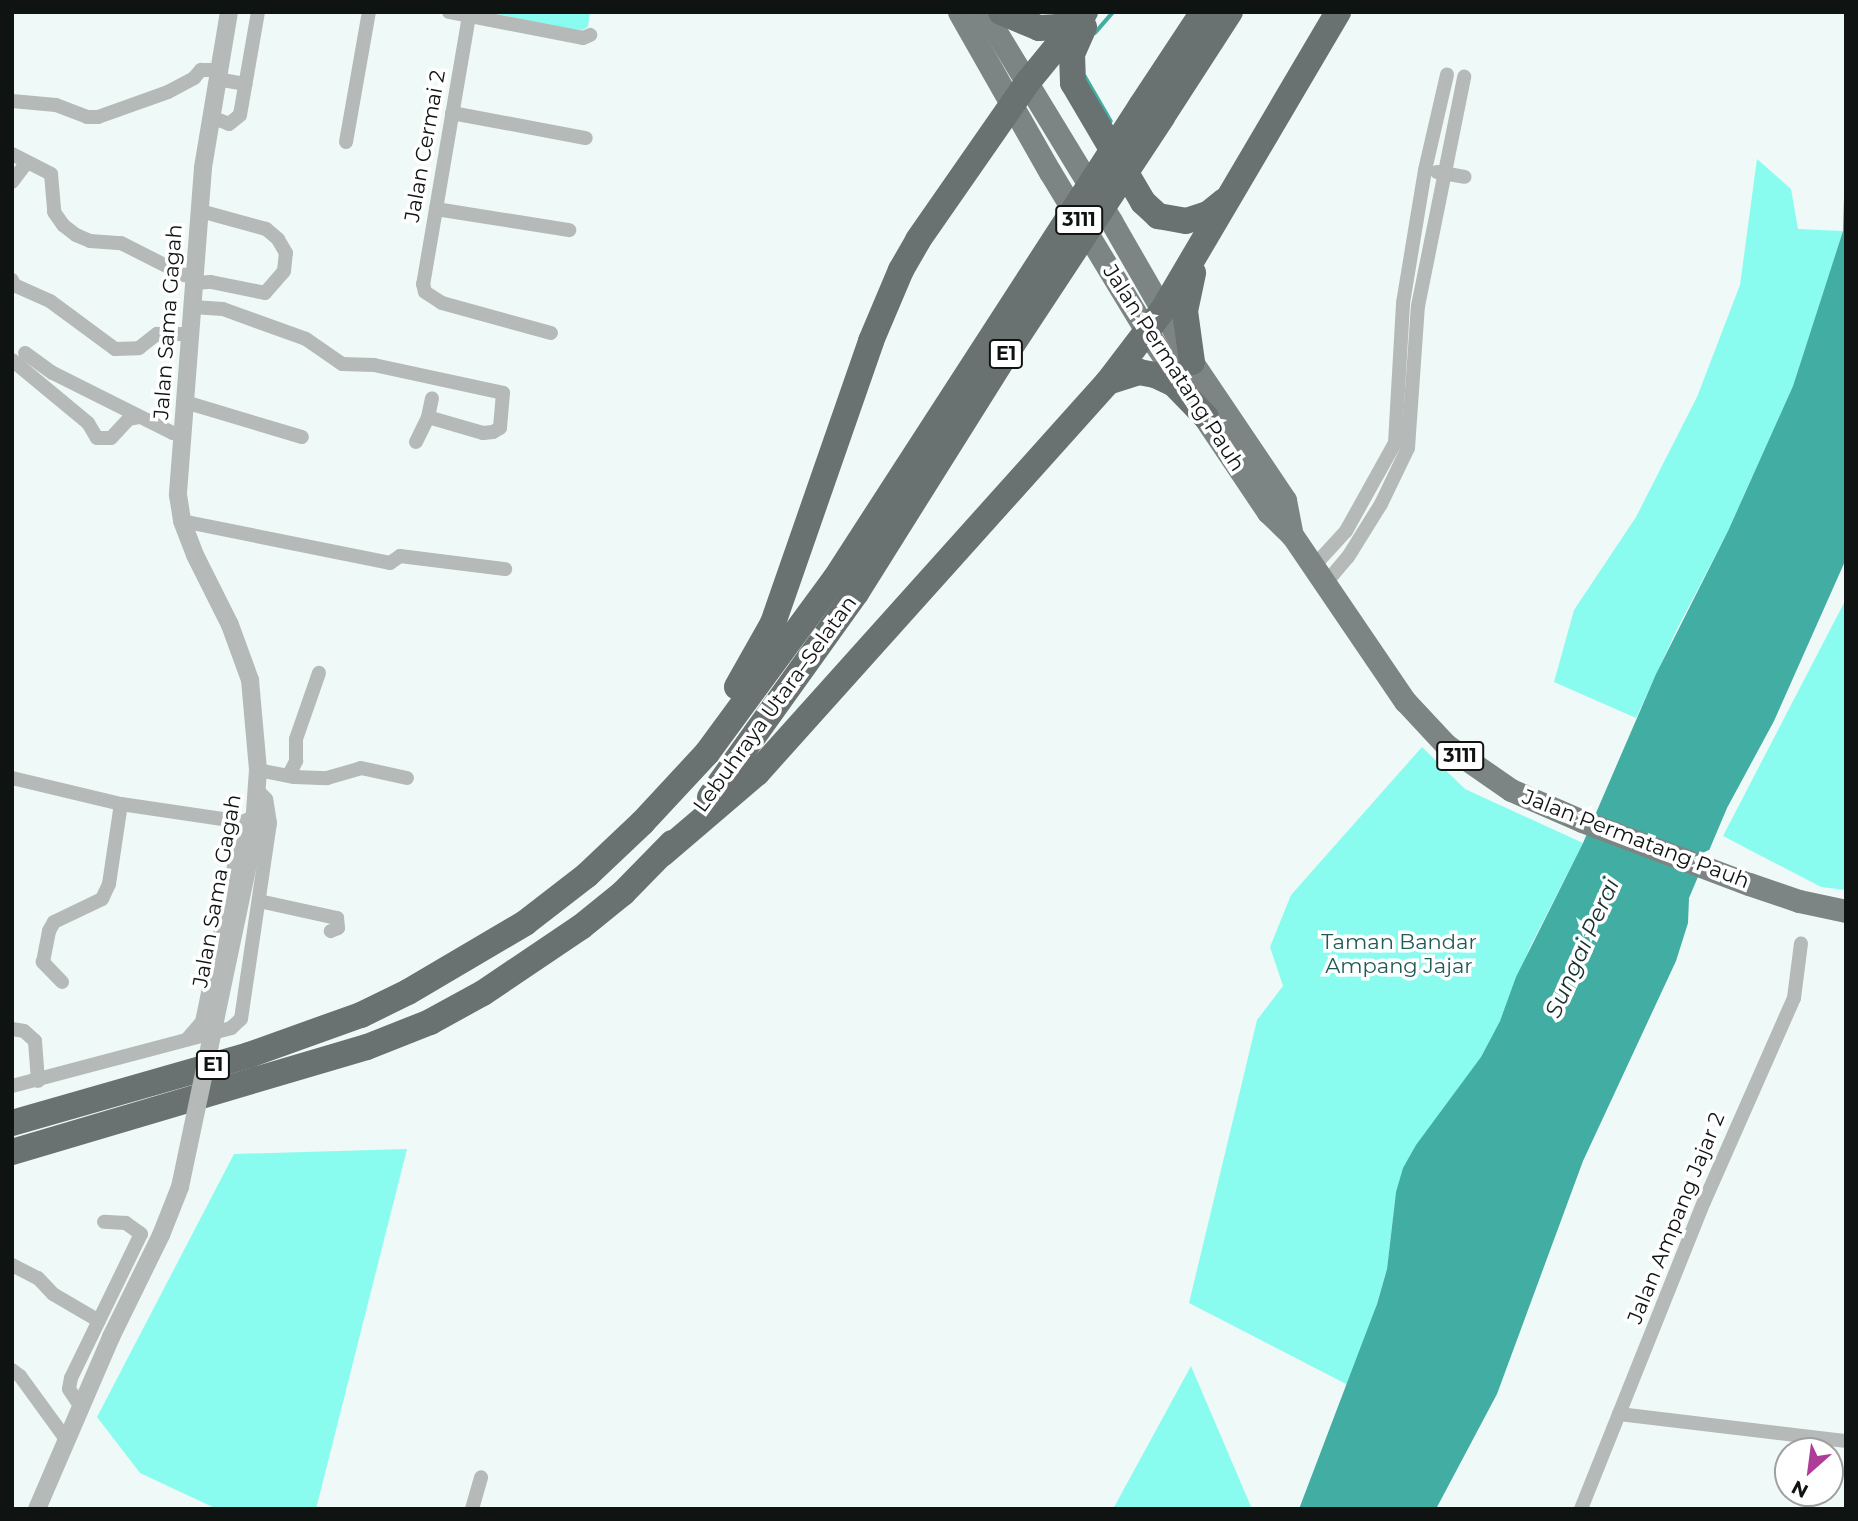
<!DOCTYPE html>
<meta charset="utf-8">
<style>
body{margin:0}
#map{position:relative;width:1858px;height:1521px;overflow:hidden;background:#eff9f8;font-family:Montserrat,sans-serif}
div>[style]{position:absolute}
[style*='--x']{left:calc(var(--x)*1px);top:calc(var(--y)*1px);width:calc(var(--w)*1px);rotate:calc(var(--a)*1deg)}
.green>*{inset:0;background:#8afcef}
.water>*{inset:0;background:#42ada2}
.stream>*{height:3.5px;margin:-1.75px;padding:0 1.75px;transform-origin:1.75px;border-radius:1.75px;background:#42ada2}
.minor>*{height:14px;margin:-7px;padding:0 7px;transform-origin:7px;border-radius:7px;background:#b5b9b8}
.tertiary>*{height:18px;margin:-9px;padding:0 9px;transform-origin:9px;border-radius:9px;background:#b5b9b8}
.primary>*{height:23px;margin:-11.5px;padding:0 11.5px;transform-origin:11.5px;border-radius:11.5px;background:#7d8584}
.motorway>*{height:26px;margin:-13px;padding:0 13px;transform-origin:13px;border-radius:13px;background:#6a7271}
.tertiary-bridge>*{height:18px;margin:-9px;padding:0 9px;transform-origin:9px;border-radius:9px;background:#b5b9b8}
.motorway-bridge>*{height:26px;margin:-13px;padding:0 13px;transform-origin:13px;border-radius:13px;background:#6a7271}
span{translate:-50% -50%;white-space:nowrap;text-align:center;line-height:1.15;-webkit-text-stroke:7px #fff;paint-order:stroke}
.shield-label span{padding:2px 5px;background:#fff;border:2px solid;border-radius:5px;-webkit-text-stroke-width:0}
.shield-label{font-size:19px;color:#0f1312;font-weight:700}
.street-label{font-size:21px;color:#0f1312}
.park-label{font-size:21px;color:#215b55}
.water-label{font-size:23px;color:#18302d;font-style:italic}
.frame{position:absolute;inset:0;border:14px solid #0f1312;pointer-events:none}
.north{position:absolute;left:1774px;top:1437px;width:70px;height:70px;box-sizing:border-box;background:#fff;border:2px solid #9fa1a0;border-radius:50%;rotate:208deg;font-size:19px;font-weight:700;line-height:28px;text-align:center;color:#0f1312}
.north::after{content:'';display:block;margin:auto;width:24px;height:32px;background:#ae3d98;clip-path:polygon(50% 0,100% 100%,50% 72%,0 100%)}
</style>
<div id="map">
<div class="green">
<i style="clip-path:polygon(488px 12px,590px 12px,588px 27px,580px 31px)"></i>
<i style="clip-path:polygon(1757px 159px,1791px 189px,1798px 229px,1843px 231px,1793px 386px,1728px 531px,1677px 629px,1636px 718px,1554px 682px,1574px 610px,1636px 517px,1697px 397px,1740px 285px)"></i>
<i style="clip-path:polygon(1846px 599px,1846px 890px,1821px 887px,1723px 836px)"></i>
<i style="clip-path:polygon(1422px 747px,1465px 789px,1583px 843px,1530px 947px,1500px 1021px,1481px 1057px,1396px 1192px,1387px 1269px,1369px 1330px,1348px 1385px,1189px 1303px,1257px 1020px,1283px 986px,1270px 947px,1291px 895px)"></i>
<i style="clip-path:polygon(407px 1149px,316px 1509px,217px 1509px,140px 1473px,97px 1417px,234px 1154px)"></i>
<i style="clip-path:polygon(1191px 1366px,1252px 1509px,1113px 1509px)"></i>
</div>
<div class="water">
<i style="clip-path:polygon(1846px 130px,1846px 559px,1774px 721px,1727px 808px,1689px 898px,1688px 923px,1676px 961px,1583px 1161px,1497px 1394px,1436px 1509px,1299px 1509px,1377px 1304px,1387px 1269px,1396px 1192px,1403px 1168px,1416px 1145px,1481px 1057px,1500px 1021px,1516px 977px,1583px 843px,1656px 674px,1728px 531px,1793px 386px,1843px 231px)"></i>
</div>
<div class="stream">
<i style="--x:1095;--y:33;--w:28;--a:-49"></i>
<i style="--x:1085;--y:76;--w:52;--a:60"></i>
</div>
<div class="minor">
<i style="--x:449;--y:12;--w:136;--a:11"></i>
<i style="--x:583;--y:38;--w:8;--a:-23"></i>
<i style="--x:469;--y:16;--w:272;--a:99.7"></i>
<i style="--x:423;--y:284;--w:8;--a:76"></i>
<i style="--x:425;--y:292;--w:20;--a:33"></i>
<i style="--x:442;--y:303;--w:113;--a:15.4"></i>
<i style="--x:217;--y:79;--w:29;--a:10"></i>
<i style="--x:12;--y:101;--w:44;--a:5.2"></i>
<i style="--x:56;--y:105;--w:33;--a:21"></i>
<i style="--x:87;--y:117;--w:11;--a:0"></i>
<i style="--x:98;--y:117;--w:74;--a:-19.7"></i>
<i style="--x:168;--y:92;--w:30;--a:-28"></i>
<i style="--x:194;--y:78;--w:11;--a:-49"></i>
<i style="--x:201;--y:70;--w:17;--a:0"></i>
<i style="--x:452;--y:113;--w:136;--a:10.6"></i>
<i style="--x:211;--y:117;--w:19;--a:21"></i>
<i style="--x:229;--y:124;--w:14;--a:-39"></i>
<i style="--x:240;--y:115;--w:105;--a:-80.1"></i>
<i style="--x:346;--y:142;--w:132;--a:-80"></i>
<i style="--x:12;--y:154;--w:44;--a:27.1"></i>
<i style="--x:51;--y:174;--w:38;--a:85"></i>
<i style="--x:54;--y:212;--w:16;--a:55"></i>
<i style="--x:63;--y:225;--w:16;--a:38"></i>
<i style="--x:76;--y:235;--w:15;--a:23"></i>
<i style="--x:90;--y:241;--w:31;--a:4"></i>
<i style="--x:121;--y:243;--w:71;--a:26.9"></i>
<i style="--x:184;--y:275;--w:11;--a:5"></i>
<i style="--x:1437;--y:172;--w:28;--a:10"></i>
<i style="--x:12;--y:182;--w:25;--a:-53"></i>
<i style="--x:436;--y:209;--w:135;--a:9"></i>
<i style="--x:12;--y:280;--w:5;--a:68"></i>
<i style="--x:14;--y:285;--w:39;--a:24"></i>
<i style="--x:50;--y:301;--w:81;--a:36.4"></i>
<i style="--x:115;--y:349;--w:24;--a:-2"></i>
<i style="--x:139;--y:348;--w:23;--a:-38"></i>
<i style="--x:157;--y:334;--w:34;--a:0"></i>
<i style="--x:195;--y:283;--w:16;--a:-4"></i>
<i style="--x:211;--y:282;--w:55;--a:11.5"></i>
<i style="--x:265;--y:293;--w:29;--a:-49"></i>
<i style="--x:284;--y:271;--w:18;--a:-84"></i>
<i style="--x:286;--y:253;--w:16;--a:-120"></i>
<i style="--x:278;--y:239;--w:16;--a:-140"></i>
<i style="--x:266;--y:229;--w:68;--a:-164.7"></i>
<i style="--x:193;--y:307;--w:30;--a:4"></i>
<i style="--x:223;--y:309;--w:88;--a:19.9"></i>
<i style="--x:306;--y:339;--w:44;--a:34.8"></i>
<i style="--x:342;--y:364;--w:32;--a:2"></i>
<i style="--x:374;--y:365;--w:132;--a:12.2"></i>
<i style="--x:503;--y:393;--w:35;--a:95"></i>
<i style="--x:500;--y:428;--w:8;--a:150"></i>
<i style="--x:493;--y:432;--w:10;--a:174"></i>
<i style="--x:483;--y:433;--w:57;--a:-163.8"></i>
<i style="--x:25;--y:353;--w:34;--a:36"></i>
<i style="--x:53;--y:373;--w:134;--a:26.6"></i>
<i style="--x:173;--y:433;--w:9;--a:6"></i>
<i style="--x:12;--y:360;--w:99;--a:39.7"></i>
<i style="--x:88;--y:423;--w:17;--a:59"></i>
<i style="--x:97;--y:438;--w:14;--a:0"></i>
<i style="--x:111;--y:438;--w:26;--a:-47"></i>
<i style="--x:129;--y:419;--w:10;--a:-11"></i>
<i style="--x:185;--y:402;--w:122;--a:16.7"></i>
<i style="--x:416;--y:442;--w:28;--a:-64"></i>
<i style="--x:428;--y:417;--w:19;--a:-78"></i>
<i style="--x:182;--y:521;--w:212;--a:11.4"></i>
<i style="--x:390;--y:563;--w:12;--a:-35"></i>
<i style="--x:400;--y:556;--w:106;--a:7.1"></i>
<i style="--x:1313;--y:567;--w:49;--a:-47.5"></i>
<i style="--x:1346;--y:531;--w:101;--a:-60.9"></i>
<i style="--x:1395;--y:443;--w:140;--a:-86.7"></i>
<i style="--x:1403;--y:303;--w:135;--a:-80.6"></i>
<i style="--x:1425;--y:170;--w:98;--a:-77"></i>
<i style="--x:1325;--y:584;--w:35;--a:-50"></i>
<i style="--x:1348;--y:557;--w:62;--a:-58.1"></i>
<i style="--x:1381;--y:504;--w:62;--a:-64.3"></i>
<i style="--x:1408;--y:448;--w:142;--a:-86"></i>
<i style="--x:1418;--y:306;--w:234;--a:-78.6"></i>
<i style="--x:258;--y:770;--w:37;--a:11"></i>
<i style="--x:294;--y:777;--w:33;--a:2"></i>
<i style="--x:327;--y:778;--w:35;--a:-16"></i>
<i style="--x:361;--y:768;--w:47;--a:12.3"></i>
<i style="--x:289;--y:775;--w:16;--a:-63"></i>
<i style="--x:296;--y:761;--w:22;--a:-90"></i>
<i style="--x:296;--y:739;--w:70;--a:-70.8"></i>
<i style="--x:12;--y:778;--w:112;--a:13.4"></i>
<i style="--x:121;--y:804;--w:123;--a:8.4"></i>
<i style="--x:243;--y:822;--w:13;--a:-27"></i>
<i style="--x:259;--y:901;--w:80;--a:12.3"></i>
<i style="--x:337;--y:918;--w:10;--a:84"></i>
<i style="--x:338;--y:928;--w:8;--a:157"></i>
<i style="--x:62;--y:982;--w:28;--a:-134"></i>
<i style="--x:43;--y:962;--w:32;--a:-79"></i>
<i style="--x:49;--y:931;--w:10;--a:-61"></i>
<i style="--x:54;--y:922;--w:53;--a:-25.6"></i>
<i style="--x:102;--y:899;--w:17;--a:-65"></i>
<i style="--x:109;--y:884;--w:81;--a:-81.5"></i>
<i style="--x:12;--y:1029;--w:12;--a:9"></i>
<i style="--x:24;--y:1031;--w:15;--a:42"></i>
<i style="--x:35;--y:1041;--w:40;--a:85.7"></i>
<i style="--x:188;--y:1038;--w:21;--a:-49"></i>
<i style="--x:202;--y:1022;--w:204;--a:-78.4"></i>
<i style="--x:12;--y:1086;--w:227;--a:-14.8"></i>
<i style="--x:231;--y:1028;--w:13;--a:-42"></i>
<i style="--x:241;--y:1019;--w:198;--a:-81.6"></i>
<i style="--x:270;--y:823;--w:24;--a:-99"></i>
<i style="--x:266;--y:799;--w:13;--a:-135"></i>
<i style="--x:12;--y:1265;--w:29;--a:27"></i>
<i style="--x:38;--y:1278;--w:22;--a:47"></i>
<i style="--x:53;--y:1294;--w:53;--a:30.4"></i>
<i style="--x:12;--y:1370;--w:10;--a:37"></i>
<i style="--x:20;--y:1376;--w:78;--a:53.9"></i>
<i style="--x:79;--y:1404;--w:18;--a:-124"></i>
<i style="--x:69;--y:1389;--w:11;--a:-80"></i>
<i style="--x:71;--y:1378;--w:160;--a:-64.1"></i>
<i style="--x:141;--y:1234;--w:19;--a:-144"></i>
<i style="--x:126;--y:1223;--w:22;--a:-177"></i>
<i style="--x:1619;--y:1414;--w:229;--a:6.8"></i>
<i style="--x:472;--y:1509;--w:33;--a:-74"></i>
<i style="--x:1581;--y:1509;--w:331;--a:-68.2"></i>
<i style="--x:1704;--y:1202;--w:223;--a:-66.2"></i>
<i style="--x:1794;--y:998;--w:55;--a:-82.7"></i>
</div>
<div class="tertiary">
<i style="--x:229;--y:12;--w:158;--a:99.5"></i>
<i style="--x:203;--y:168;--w:328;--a:94.4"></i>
<i style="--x:178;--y:495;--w:26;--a:81"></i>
<i style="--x:182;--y:521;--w:36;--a:69"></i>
<i style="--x:195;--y:555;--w:78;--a:63.4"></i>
<i style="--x:230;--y:625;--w:59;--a:70"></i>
<i style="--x:250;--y:680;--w:90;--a:84.9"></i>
<i style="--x:258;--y:770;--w:70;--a:94.1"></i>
<i style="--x:37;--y:1509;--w:187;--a:-66.7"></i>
</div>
<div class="primary">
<i style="--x:959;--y:12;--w:184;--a:60.4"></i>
<i style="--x:1050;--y:172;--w:187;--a:58.8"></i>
<i style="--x:1147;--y:332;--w:217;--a:56.1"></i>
<i style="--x:1268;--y:512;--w:33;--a:44"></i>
<i style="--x:1292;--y:535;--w:201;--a:55.8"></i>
<i style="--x:1405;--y:701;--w:60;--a:47"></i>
<i style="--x:1446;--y:745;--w:79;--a:34.7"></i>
<i style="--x:1511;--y:790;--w:77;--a:23.6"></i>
<i style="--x:1582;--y:821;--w:178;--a:20.7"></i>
<i style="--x:1749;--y:884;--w:53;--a:18.8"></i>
<i style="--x:1799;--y:901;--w:48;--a:12"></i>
<i style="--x:984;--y:12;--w:245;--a:58.7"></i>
<i style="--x:1111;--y:221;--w:163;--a:60.1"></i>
<i style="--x:1192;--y:362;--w:166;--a:56"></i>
<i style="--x:1285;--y:500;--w:36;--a:79"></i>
</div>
<div class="motorway">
<i style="--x:1001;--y:12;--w:41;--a:22.8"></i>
<i style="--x:1039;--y:28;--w:19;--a:-3"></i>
<i style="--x:1058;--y:27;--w:25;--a:-27"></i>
<i style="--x:1084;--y:27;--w:30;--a:114"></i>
<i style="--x:1072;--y:54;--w:29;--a:88"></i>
<i style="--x:1073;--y:83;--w:138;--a:59.5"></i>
<i style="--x:1143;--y:202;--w:21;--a:43"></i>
<i style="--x:1158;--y:216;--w:28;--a:10"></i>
<i style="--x:1186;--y:221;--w:23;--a:-18"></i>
<i style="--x:1208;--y:214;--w:21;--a:-39"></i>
<i style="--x:1141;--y:106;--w:113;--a:-56.6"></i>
<i style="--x:1162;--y:117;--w:125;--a:-57.1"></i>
<i style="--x:1192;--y:362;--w:51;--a:-97.8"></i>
<i style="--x:1185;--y:311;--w:39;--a:-78"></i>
<i style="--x:1108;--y:382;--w:33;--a:-18"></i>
<i style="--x:1139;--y:372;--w:16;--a:11"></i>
<i style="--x:1155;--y:375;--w:21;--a:25"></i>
<i style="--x:1174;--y:384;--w:46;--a:45.9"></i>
<i style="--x:737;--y:687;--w:73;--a:-60.6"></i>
<i style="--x:773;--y:623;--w:299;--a:-70.8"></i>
<i style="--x:871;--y:341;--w:77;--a:-67.1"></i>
<i style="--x:901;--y:270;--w:34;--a:-60"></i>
<i style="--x:918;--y:240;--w:191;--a:-55.2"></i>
<i style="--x:1027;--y:83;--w:92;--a:-50.8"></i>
<i style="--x:710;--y:797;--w:251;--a:-54.4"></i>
<i style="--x:662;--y:854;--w:125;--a:-40.5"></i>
<i style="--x:757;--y:773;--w:525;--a:-48.09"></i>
<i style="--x:1108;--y:382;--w:89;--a:-52.7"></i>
<i style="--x:1162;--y:311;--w:347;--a:-59.5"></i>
<i style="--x:12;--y:1123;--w:247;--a:-16"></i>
<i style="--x:249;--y:1055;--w:119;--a:-19.7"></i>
<i style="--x:361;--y:1015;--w:52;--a:-26.1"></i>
<i style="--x:408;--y:992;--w:136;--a:-30.5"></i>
<i style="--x:525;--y:923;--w:78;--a:-37.7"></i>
<i style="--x:587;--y:875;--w:76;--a:-43.4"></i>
<i style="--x:642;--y:823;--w:96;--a:-47.1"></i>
<i style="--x:707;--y:753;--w:216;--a:-53.7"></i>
<i style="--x:12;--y:1152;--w:370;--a:-16.5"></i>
<i style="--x:367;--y:1047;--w:68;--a:-21.6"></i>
<i style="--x:430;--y:1022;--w:60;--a:-28.7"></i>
<i style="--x:483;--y:993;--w:118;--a:-34"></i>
<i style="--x:581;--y:927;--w:54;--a:-39"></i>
<i style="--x:623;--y:893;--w:70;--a:-45.6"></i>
</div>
<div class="tertiary-bridge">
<i style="--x:111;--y:1337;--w:114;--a:-63.9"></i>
<i style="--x:161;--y:1235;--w:52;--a:-68.4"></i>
<i style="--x:180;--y:1187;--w:355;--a:-78.1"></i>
</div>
<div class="motorway-bridge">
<i style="--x:835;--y:579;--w:563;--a:-57.1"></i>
<i style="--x:856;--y:593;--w:275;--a:-57.9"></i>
<i style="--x:1002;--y:360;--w:291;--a:-56.6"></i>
</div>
<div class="shield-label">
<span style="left:1079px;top:220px">3111</span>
<span style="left:1006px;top:354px">E1</span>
<span style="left:1460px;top:756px">3111</span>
<span style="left:213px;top:1065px">E1</span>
</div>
<div class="street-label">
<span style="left:425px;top:146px;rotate:-80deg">Jalan Cermai 2</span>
<span style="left:168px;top:322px;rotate:-86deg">Jalan Sama Gagah</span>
<span style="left:1174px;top:368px;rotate:57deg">Jalan Permatang Pauh</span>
<span style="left:775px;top:704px;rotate:-54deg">Lebuhraya Utara–Selatan</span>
<span style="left:1636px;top:839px;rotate:21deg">Jalan Permatang Pauh</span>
<span style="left:217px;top:891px;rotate:-80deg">Jalan Sama Gagah</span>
<span style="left:1676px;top:1218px;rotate:-68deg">Jalan Ampang Jajar 2</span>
</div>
<div class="park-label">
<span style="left:1399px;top:954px">Taman Bandar<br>Ampang Jajar</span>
</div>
<div class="water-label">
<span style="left:1582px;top:948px;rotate:-66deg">Sungai Perai</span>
</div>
<div class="frame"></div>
<div class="north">N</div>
</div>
